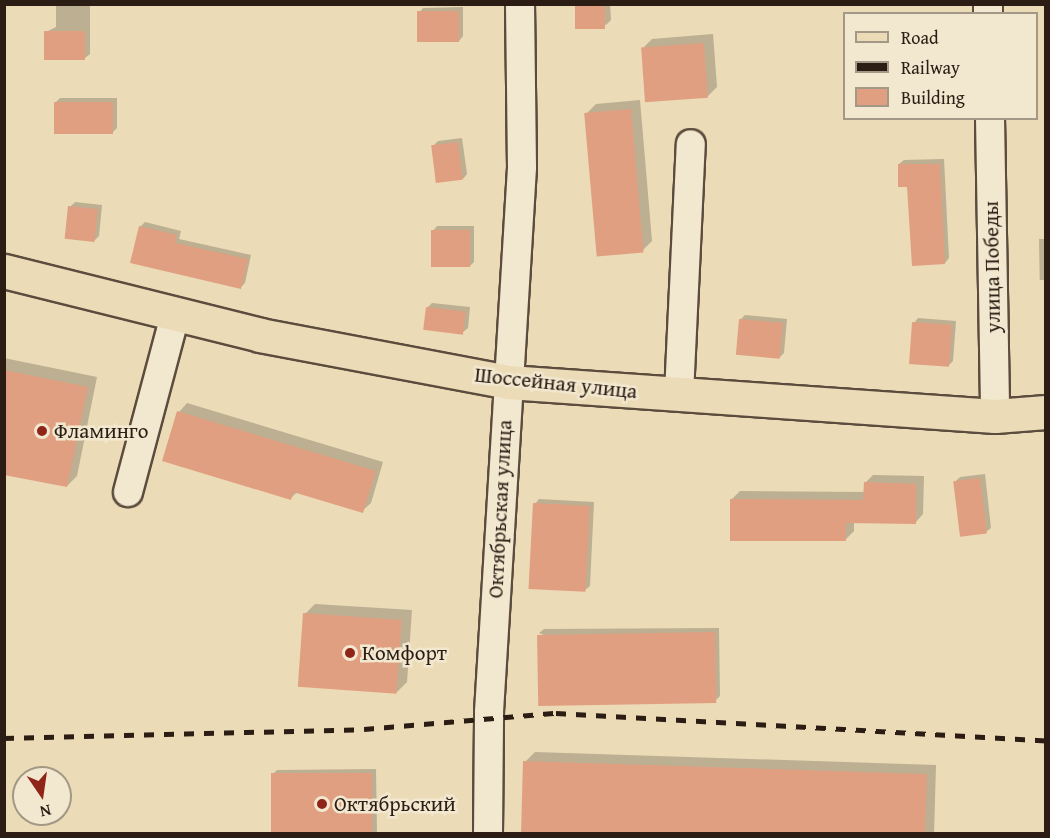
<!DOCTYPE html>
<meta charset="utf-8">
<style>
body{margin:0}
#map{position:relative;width:1050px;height:838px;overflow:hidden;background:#ebdbb7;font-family:"Gentium Book Plus",serif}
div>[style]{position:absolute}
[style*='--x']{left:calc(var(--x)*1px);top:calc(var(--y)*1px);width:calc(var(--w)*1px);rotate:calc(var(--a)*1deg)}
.shadow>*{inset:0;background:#0003;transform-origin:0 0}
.building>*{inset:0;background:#e19f81;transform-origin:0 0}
.roads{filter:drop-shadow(2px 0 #5c4c3d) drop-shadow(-2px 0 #5c4c3d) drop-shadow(0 2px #5c4c3d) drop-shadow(0 -2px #5c4c3d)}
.minor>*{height:28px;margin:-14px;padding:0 14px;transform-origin:14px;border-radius:14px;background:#f2e8d0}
.major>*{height:33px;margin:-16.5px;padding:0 16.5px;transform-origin:16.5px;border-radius:16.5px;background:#ebdbb7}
.rail>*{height:4.5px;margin-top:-2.25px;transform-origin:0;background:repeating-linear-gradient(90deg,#2c1d14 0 10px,transparent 0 20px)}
.dots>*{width:16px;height:16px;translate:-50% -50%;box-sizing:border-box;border:3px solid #f2e8d0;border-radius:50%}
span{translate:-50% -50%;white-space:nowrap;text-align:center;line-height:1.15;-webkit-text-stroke:5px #f2e8d0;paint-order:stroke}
.street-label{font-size:21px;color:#2c1d14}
.poi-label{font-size:21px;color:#2c1d14}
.left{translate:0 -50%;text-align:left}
.frame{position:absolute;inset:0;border:6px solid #2c1d14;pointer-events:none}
.legend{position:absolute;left:843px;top:12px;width:195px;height:108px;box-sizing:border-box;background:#f2e8d0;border:2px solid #a39785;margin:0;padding:8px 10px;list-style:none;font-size:18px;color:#2c1d14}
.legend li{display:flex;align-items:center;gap:12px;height:30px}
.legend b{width:30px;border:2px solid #a39785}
.north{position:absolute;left:12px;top:766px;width:60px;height:60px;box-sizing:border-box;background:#f2e8d0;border:2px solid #a39785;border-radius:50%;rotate:167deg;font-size:16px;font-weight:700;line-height:24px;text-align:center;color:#2c1d14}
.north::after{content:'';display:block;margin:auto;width:21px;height:27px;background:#8f2418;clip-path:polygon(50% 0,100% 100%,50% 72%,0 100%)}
</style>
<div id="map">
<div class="shadow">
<i style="clip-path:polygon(56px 4px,90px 4px,90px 54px,85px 58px,46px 32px,56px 27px)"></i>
<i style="clip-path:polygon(577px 4px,610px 4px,611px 20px,606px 25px)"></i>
<i style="clip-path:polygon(463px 7px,463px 36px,459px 41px,419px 13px,423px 8px)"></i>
<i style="clip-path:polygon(713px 34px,717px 87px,707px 97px,642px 49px,652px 39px)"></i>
<i style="clip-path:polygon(60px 98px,117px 98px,117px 128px,112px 133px,55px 103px)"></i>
<i style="clip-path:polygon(640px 100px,652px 241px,642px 251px,586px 114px,596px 104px)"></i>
<i style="clip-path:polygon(462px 138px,467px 174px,463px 179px,433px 146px,438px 141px)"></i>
<i style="clip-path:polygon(944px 159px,949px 258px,945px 263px,899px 164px,904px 160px)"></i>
<i style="clip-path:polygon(75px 202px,102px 205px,99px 236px,94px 241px,70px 207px)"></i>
<i style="clip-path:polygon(145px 222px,181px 231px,179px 239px,251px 255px,245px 283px,241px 287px,140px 227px)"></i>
<i style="clip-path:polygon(437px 226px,474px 226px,474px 262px,469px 267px,433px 231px)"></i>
<i style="left:1045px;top:239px;width:41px;height:6px;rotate:89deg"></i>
<i style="clip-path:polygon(432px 303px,470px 307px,468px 328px,463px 332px,427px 308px)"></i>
<i style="clip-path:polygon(745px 315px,787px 319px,784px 353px,779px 358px,740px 320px)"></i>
<i style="clip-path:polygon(918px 318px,956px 321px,953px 361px,948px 366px,914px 323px)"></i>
<i style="clip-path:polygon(4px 358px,97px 377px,77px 476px,67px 486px,4px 473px)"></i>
<i style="clip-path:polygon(187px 403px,383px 462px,371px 503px,362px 511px,297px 492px,291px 498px,179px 412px)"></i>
<i style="clip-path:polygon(985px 474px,991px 528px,986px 532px,955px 482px,960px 477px)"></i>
<i style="clip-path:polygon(873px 475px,924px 476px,923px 514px,915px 523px,854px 522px,854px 531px,845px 540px,731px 500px,740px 491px,865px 492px,865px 483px)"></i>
<i style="clip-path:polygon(539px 499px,594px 502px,590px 586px,585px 590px,535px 504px)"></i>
<i style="clip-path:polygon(315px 604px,412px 610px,407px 682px,397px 692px,305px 614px)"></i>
<i style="clip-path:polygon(719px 628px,720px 696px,715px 701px,539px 633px,544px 629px)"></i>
<i style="clip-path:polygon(535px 752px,936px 765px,934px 834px,522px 834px,525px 762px)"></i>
<i style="clip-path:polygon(376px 769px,377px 834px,273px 834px,272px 775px,277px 770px)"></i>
</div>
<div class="building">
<i style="left:575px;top:4px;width:30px;height:25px"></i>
<i style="left:459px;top:11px;width:31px;height:42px;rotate:90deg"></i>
<i style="left:44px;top:31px;width:41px;height:29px"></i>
<i style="left:704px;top:43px;width:55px;height:63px;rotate:86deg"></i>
<i style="left:113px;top:102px;width:32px;height:59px;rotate:90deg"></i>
<i style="left:631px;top:109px;width:144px;height:47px;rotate:85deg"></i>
<i style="left:458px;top:142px;width:38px;height:27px;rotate:83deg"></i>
<i style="clip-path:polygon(898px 164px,940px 164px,945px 264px,912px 266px,907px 187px,898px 187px)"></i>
<i style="left:68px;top:206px;width:30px;height:33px;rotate:6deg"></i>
<i style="clip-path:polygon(139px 226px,177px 235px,175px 243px,248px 259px,241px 289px,130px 263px)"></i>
<i style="left:431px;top:230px;width:39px;height:37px"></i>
<i style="left:426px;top:307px;width:40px;height:23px;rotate:7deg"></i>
<i style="left:739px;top:319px;width:44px;height:36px;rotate:5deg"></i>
<i style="left:912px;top:322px;width:40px;height:42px;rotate:4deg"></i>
<i style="clip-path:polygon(4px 370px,88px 387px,67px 487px,4px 475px)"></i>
<i style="clip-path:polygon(177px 411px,376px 471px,363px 513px,293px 492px,291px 500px,162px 461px)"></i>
<i style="left:980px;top:478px;width:56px;height:27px;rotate:83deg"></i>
<i style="clip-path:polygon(864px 482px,916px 484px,916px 524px,846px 523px,846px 541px,730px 541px,730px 499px,863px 500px)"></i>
<i style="left:533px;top:503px;width:57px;height:86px;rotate:3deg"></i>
<i style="left:303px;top:613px;width:99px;height:74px;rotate:4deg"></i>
<i style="left:715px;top:632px;width:71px;height:178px;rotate:89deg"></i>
<i style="clip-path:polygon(523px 761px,927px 774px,925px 834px,521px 834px)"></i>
<i style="left:372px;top:773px;width:61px;height:101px;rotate:90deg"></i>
</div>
<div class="roads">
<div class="minor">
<i style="--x:988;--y:4;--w:10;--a:90"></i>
<i style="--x:990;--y:118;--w:298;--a:89"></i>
<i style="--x:679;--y:394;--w:250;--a:-87.3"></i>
<i style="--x:128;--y:492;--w:183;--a:-75.1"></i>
<i style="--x:488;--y:834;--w:122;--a:-89.5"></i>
<i style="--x:489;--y:712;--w:546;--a:-86.53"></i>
<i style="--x:522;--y:167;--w:163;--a:-90.7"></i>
</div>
<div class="major">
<i style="--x:4;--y:271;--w:264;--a:14"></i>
<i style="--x:260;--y:335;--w:252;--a:10.7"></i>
<i style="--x:508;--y:382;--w:488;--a:4"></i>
<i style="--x:995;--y:416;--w:51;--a:-4.5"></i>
</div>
</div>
<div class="rail">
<i style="--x:4;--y:738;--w:360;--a:-1.4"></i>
<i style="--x:364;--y:729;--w:193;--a:-4.8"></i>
<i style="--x:556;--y:713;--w:491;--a:3.2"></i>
</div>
<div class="dots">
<i style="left:42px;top:431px;background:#8f2418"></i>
<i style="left:350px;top:653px;background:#8f2418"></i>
<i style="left:322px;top:804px;background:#8f2418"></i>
</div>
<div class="street-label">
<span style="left:992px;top:267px;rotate:-91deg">улица Победы</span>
<span style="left:556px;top:383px;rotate:6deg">Шоссейная улица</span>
<span style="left:500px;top:509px;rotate:-87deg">Октябрьская улица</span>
</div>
<div class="poi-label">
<span class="left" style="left:54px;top:431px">Фламинго</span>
<span class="left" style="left:362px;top:653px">Комфорт</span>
<span class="left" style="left:334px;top:804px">Октябрьский</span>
</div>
<div class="frame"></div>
<ul class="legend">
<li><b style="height:8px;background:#ebdbb7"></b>Road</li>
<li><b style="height:8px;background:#2c1d14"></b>Railway</li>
<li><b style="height:16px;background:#e19f81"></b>Building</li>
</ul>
<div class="north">N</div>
</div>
